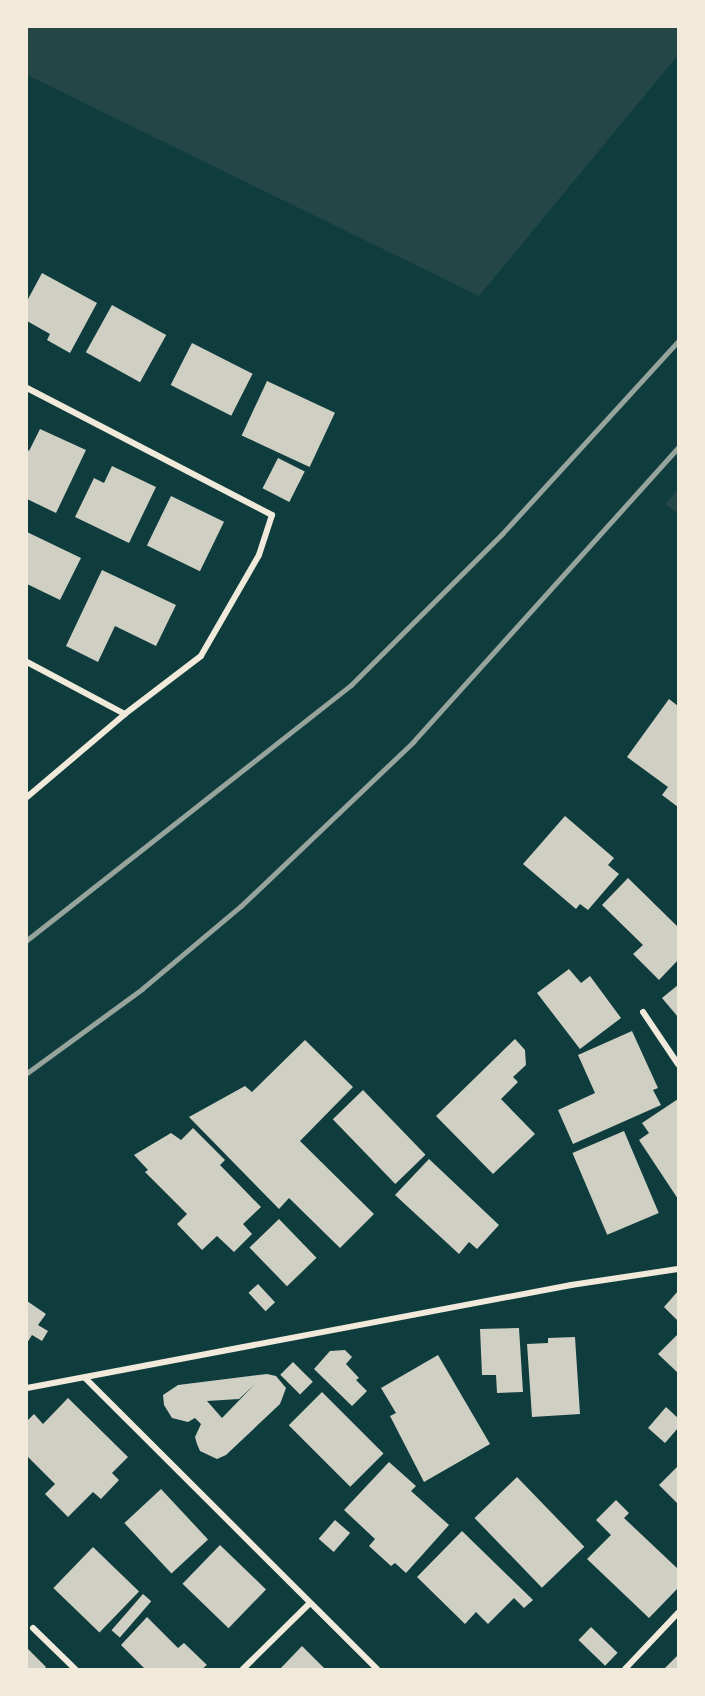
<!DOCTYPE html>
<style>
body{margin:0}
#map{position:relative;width:705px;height:1696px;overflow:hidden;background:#0f3d3e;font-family:Mulish,sans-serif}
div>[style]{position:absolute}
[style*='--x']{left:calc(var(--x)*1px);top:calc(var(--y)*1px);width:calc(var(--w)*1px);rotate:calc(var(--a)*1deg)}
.green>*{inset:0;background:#244646}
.building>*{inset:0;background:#cfcfc3;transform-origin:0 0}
.minor>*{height:6px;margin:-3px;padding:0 3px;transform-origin:3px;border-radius:3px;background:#f1e9da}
.rail>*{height:4.5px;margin:-2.25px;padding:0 2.25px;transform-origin:2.25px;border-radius:2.25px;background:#97a49c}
span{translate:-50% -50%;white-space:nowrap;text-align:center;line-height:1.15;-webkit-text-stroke:4.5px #f1e9da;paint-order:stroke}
.frame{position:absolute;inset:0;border:28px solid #f1e9da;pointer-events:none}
</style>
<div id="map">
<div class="green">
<i style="clip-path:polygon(27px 27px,678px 27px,678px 55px,479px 296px,27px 75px)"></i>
<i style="clip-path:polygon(678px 490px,678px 513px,665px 504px)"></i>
</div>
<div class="building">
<i style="clip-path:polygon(42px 273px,97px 303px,70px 353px,47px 340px,50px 334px,27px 321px,27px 301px)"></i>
<i style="left:112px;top:305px;width:62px;height:54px;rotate:29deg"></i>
<i style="left:192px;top:343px;width:68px;height:47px;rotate:27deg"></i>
<i style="left:267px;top:381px;width:75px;height:60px;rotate:25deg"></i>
<i style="clip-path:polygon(40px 429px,86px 450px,56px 513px,27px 499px,27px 449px,29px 451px)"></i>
<i style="left:278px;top:458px;width:30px;height:34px;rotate:27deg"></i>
<i style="clip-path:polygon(112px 466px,156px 487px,129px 543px,75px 517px,94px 478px,104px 483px)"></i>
<i style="left:171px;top:496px;width:59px;height:55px;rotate:26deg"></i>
<i style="clip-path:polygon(27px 532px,81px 558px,60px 600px,27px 584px)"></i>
<i style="clip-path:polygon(102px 570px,176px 605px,156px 646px,115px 626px,98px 662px,66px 646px)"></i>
<i style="clip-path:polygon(669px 699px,678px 706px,678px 807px,662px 795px,668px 787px,627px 757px)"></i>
<i style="clip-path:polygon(565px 816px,614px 858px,608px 865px,619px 874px,588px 910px,580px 904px,576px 909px,523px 864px)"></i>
<i style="clip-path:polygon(628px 878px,678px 927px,678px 960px,659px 980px,633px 954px,643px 945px,602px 905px)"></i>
<i style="clip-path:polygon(569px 969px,581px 983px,590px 976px,621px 1018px,580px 1049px,537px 993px)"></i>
<i style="clip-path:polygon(678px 985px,678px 1017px,662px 998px)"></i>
<i style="clip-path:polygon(632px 1031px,658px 1088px,653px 1090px,661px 1105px,573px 1144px,558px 1110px,595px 1093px,578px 1055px)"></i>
<i style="clip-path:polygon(515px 1039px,525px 1050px,526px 1065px,513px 1077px,518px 1082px,501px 1099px,535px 1134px,493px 1174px,436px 1116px)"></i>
<i style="clip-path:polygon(305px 1040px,353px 1087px,300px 1141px,374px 1214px,340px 1248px,289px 1198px,279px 1209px,189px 1117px,245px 1086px,252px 1092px)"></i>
<i style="left:363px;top:1090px;width:90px;height:42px;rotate:46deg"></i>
<i style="clip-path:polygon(678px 1099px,678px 1199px,639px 1140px,649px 1133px,642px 1123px)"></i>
<i style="clip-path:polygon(193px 1128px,225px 1160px,220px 1165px,261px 1207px,243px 1224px,252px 1234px,234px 1252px,217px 1236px,202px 1250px,177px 1224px,187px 1214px,145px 1172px,148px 1170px,134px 1155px,171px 1133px,181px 1140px)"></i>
<i style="left:624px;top:1131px;width:89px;height:56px;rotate:67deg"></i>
<i style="clip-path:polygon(429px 1159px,499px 1225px,477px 1249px,469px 1242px,459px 1254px,395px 1195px)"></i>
<i style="left:279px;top:1219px;width:54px;height:41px;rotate:46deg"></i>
<i style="left:258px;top:1284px;width:25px;height:13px;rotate:47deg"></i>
<i style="clip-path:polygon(678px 1291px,678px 1321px,664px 1307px)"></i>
<i style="clip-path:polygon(27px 1301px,46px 1314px,38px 1325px,48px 1331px,42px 1341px,32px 1335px,27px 1343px)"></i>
<i style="clip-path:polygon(519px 1328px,523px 1392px,497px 1393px,496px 1375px,482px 1375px,480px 1329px)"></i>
<i style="clip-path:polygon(678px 1334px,678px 1373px,658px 1354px)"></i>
<i style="clip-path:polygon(575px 1337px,580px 1414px,532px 1417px,527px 1344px,548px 1343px,548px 1338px)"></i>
<i style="clip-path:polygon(345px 1350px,352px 1357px,346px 1364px,359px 1378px,356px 1380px,367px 1391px,352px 1406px,314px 1369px,330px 1351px)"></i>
<i style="clip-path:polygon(438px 1355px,490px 1444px,424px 1482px,390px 1416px,396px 1413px,381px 1388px)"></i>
<i style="left:293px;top:1362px;width:28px;height:18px;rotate:45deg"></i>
<i style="clip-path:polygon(evenodd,267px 1374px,276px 1376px,286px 1388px,280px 1404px,226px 1455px,217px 1459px,200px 1451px,197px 1444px,195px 1437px,201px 1424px,195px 1418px,188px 1422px,172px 1418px,164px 1405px,163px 1395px,178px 1385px,267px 1374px,254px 1385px,222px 1418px,207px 1401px,239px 1399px,254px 1385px)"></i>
<i style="left:322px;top:1392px;width:87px;height:47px;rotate:45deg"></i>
<i style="clip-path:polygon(68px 1398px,128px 1457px,112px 1473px,119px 1480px,101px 1499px,93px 1492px,68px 1517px,45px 1494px,55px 1484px,27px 1456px,27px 1421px,34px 1414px,43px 1424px)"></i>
<i style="clip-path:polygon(666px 1407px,678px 1418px,678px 1428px,665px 1443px,648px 1428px)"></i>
<i style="clip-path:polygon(389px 1462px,416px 1486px,411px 1491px,449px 1525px,406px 1573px,395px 1563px,391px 1566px,369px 1546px,375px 1539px,344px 1510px)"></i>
<i style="clip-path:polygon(678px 1466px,678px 1504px,659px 1485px)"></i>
<i style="left:517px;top:1477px;width:97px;height:59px;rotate:46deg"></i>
<i style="left:161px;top:1489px;width:69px;height:50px;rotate:47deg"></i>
<i style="clip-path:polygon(616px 1500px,629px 1513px,624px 1518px,678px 1569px,678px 1588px,649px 1618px,587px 1559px,611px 1535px,596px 1520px)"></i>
<i style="left:335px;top:1520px;width:20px;height:25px;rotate:41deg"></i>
<i style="clip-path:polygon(462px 1531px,533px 1600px,524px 1608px,514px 1598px,488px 1624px,476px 1612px,465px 1624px,417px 1577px)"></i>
<i style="left:220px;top:1545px;width:64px;height:54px;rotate:44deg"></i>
<i style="left:93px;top:1547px;width:64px;height:57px;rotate:44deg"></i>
<i style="left:143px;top:1594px;width:11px;height:48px;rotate:41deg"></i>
<i style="clip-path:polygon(147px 1617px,178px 1648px,184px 1643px,207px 1665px,202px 1669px,145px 1669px,121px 1645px)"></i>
<i style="left:591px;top:1627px;width:37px;height:18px;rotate:44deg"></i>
<i style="clip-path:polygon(302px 1646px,325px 1669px,280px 1669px)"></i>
<i style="clip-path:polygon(27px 1648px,46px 1667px,44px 1669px,27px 1669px)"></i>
<i style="clip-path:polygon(678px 1655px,678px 1669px,664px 1669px)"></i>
</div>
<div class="minor">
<i style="--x:27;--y:388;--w:276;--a:27.4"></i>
<i style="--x:272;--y:515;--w:42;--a:108"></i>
<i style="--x:259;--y:555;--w:116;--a:119.9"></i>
<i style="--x:201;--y:656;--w:96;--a:142.7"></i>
<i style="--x:125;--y:714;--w:128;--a:139.7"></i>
<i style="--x:27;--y:662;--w:111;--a:28"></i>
<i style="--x:643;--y:1012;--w:63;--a:56.1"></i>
<i style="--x:86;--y:1379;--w:411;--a:44.9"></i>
<i style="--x:27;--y:1388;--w:554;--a:-10.72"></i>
<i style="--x:571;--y:1285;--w:108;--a:-8.5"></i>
<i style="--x:33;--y:1628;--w:59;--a:44.3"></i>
<i style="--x:243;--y:1669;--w:94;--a:-44.6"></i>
<i style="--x:625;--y:1669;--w:77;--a:-46.6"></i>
</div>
<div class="rail">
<i style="--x:27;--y:940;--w:412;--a:-38.2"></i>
<i style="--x:351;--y:685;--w:214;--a:-45"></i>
<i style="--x:502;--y:534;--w:261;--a:-47.6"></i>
<i style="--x:27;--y:1073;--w:142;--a:-36.1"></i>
<i style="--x:142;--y:989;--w:129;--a:-40"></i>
<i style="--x:241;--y:906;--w:238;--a:-43.6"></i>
<i style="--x:413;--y:742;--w:396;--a:-48"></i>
</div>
<div class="frame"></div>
</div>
